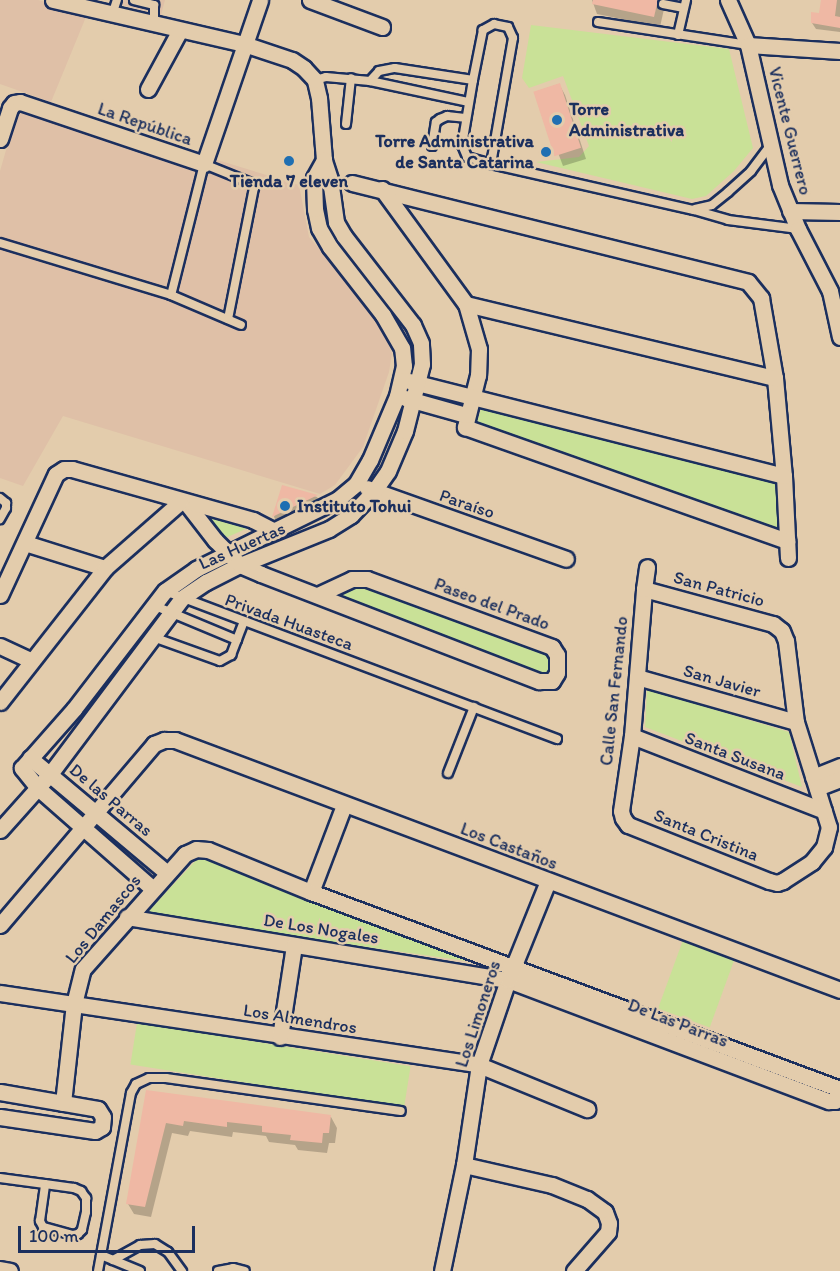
<!DOCTYPE html>
<meta charset="utf-8">
<style>
body{margin:0}
#map{position:relative;width:840px;height:1271px;overflow:hidden;background:#e3ccac;font-family:Itim,sans-serif}
div>[style]{position:absolute}
[style*='--x']{left:calc(var(--x)*1px);top:calc(var(--y)*1px);width:calc(var(--w)*1px);rotate:calc(var(--a)*1deg)}
.built>*{inset:0;background:#dfc0a7}
.green>*{inset:0;background:#c9e197;transform-origin:0 0}
.shadow>*{inset:0;background:#0003}
.building>*{inset:0;background:#efb8a4;transform-origin:0 0}
.roads{filter:drop-shadow(2px 0 #1b2f5e) drop-shadow(-2px 0 #1b2f5e) drop-shadow(0 2px #1b2f5e) drop-shadow(0 -2px #1b2f5e)}
.lane>*{height:8px;margin:-4px;padding:0 4px;transform-origin:4px;border-radius:4px;background:#e3ccac}
.street>*{height:15px;margin:-7.5px;padding:0 7.5px;transform-origin:7.5px;border-radius:7.5px;background:#e3ccac}
.dots>*{width:16px;height:16px;translate:-50% -50%;box-sizing:border-box;border:3px solid #e3ccac;border-radius:50%}
span{translate:-50% -50%;white-space:nowrap;text-align:center;line-height:1.15;-webkit-text-stroke:5px #e3ccac;paint-order:stroke}
.poi-label{font-size:18px;color:#1b2f5e;font-weight:700}
.left{translate:0 -50%;text-align:left}
.right{translate:-100% -50%;text-align:right}
.street-label{font-size:18px;color:#1b2f5e}
.scale{position:absolute;left:18px;top:1226px;width:177px;height:27px;box-sizing:border-box;border:3px solid #1b2f5e;border-top:0;padding-left:8px;font-size:18px;line-height:21px;white-space:nowrap;color:#1b2f5e;-webkit-text-stroke:4px #e3ccac;paint-order:stroke}
</style>
<div id="map">
<div class="built">
<i style="clip-path:polygon(0 0,38px 0,88px 12px,51px 102px,0 84px)"></i>
<i style="clip-path:polygon(110px 0,165px 0,161px 15px,110px 2px)"></i>
<i style="clip-path:polygon(17px 112px,206px 171px,211px 158px,299px 185px,309px 237px,375px 313px,392px 353px,389px 372px,363px 447px,335px 485px,320px 494px,63px 416px,23px 486px,0 478px,0 171px)"></i>
</div>
<div class="green">
<i style="clip-path:polygon(531px 25px,729px 49px,753px 148px,734px 171px,706px 196px,692px 199px,536px 162px,579px 157px,589px 146px,563px 76px,529px 88px,522px 78px)"></i>
<i style="clip-path:polygon(482px 406px,778px 480px,777px 528px,476px 425px)"></i>
<i style="clip-path:polygon(198px 512px,248px 528px,223px 539px)"></i>
<i style="clip-path:polygon(359px 581px,553px 652px,550px 676px,336px 595px)"></i>
<i style="clip-path:polygon(647px 689px,789px 732px,802px 787px,645px 727px)"></i>
<i style="clip-path:polygon(200px 856px,481px 963px,144px 916px)"></i>
<i style="left:683px;top:940px;width:55px;height:73px;rotate:20deg"></i>
<i style="left:137px;top:1023px;width:277px;height:42px;rotate:9deg"></i>
</div>
<div class="shadow">
<i style="clip-path:polygon(592px 0,666px 0,660px 27px,597px 14px)"></i>
<i style="clip-path:polygon(822px 0,840px 0,840px 32px,816px 29px,812px 23px,820px 15px)"></i>
<i style="clip-path:polygon(559px 84px,565px 95px,586px 159px,563px 166px,535px 92px)"></i>
<i style="clip-path:polygon(283px 487px,317px 497px,321px 504px,278px 524px,274px 517px)"></i>
<i style="clip-path:polygon(147px 1092px,331px 1117px,337px 1128px,335px 1143px,329px 1143px,327px 1153px,298px 1150px,295px 1145px,269px 1142px,266px 1136px,233px 1132px,232px 1137px,190px 1131px,188px 1136px,172px 1133px,151px 1217px,134px 1214px,128px 1204px)"></i>
</div>
<div class="building">
<i style="clip-path:polygon(593px 0,658px 0,654px 17px,592px 4px)"></i>
<i style="clip-path:polygon(821px 0,837px 0,835px 16px,840px 17px,840px 28px,811px 23px,811px 12px,819px 13px)"></i>
<i style="left:560px;top:83px;width:68px;height:28px;rotate:72deg"></i>
<i style="clip-path:polygon(282px 485px,318px 495px,272px 517px)"></i>
<i style="clip-path:polygon(146px 1090px,331px 1115px,329px 1133px,323px 1133px,322px 1143px,290px 1140px,291px 1135px,262px 1132px,262px 1126px,227px 1122px,227px 1127px,184px 1121px,183px 1126px,166px 1123px,145px 1207px,126px 1204px)"></i>
</div>
<div class="roads">
<div class="lane">
<i style="--x:134;--y:0;--w:21;--a:14"></i>
<i style="--x:154;--y:5;--w:19;--a:90"></i>
<i style="--x:663;--y:4;--w:21;--a:11"></i>
<i style="--x:112;--y:15;--w:16;--a:-72"></i>
<i style="--x:598;--y:22;--w:152;--a:8.7"></i>
<i style="--x:678;--y:35;--w:36;--a:-77"></i>
<i style="--x:315;--y:80;--w:11;--a:-15"></i>
<i style="--x:326;--y:77;--w:44;--a:5.2"></i>
<i style="--x:370;--y:81;--w:100;--a:12.1"></i>
<i style="--x:370;--y:81;--w:13;--a:-48"></i>
<i style="--x:379;--y:71;--w:16;--a:-11"></i>
<i style="--x:395;--y:68;--w:79;--a:8.7"></i>
<i style="--x:346;--y:124;--w:46;--a:-83.8"></i>
<i style="--x:432;--y:146;--w:24;--a:-81"></i>
<i style="--x:436;--y:122;--w:5;--a:-37"></i>
<i style="--x:440;--y:119;--w:8;--a:-23"></i>
<i style="--x:447;--y:116;--w:18;--a:6"></i>
<i style="--x:491;--y:164;--w:128;--a:-80.1"></i>
<i style="--x:513;--y:38;--w:12;--a:-114"></i>
<i style="--x:508;--y:27;--w:14;--a:-168"></i>
<i style="--x:494;--y:24;--w:13;--a:151"></i>
<i style="--x:483;--y:30;--w:51;--a:101.3"></i>
<i style="--x:473;--y:80;--w:66;--a:99.6"></i>
<i style="--x:462;--y:145;--w:13;--a:67"></i>
<i style="--x:467;--y:157;--w:25;--a:16"></i>
<i style="--x:491;--y:164;--w:208;--a:12.8"></i>
<i style="--x:694;--y:210;--w:35;--a:16"></i>
<i style="--x:728;--y:220;--w:71;--a:7.3"></i>
<i style="--x:695;--y:209;--w:17;--a:-13"></i>
<i style="--x:712;--y:205;--w:21;--a:-39"></i>
<i style="--x:728;--y:192;--w:31;--a:-42"></i>
<i style="--x:751;--y:171;--w:31;--a:-53"></i>
<i style="--x:0;--y:243;--w:179;--a:16.9"></i>
<i style="--x:228;--y:319;--w:134;--a:-78.8"></i>
<i style="--x:254;--y:188;--w:6;--a:-121"></i>
<i style="--x:251;--y:183;--w:51;--a:-158"></i>
<i style="--x:204;--y:164;--w:135;--a:104.1"></i>
<i style="--x:171;--y:295;--w:76;--a:23.2"></i>
<i style="--x:0;--y:498;--w:8;--a:40"></i>
<i style="--x:6;--y:503;--w:5;--a:90"></i>
<i style="--x:6;--y:508;--w:13;--a:119"></i>
<i style="--x:165;--y:591;--w:419;--a:20.7"></i>
<i style="--x:153;--y:605;--w:91;--a:22.6"></i>
<i style="--x:153;--y:637;--w:71;--a:19.7"></i>
<i style="--x:220;--y:661;--w:13;--a:-29"></i>
<i style="--x:231;--y:655;--w:36;--a:-69"></i>
<i style="--x:448;--y:773;--w:71;--a:-68.5"></i>
<i style="--x:0;--y:1178;--w:45;--a:7.6"></i>
<i style="--x:45;--y:1184;--w:29;--a:8"></i>
<i style="--x:74;--y:1188;--w:8;--a:23"></i>
<i style="--x:81;--y:1191;--w:9;--a:54"></i>
<i style="--x:86;--y:1198;--w:14;--a:90"></i>
<i style="--x:86;--y:1212;--w:18;--a:103"></i>
<i style="--x:82;--y:1230;--w:6;--a:135"></i>
<i style="--x:78;--y:1234;--w:5;--a:169"></i>
<i style="--x:73;--y:1235;--w:31;--a:-165"></i>
<i style="--x:43;--y:1227;--w:7;--a:-117"></i>
<i style="--x:40;--y:1221;--w:37;--a:-82"></i>
<i style="--x:101;--y:1255;--w:42;--a:22.3"></i>
<i style="--x:113;--y:1260;--w:31;--a:-29"></i>
<i style="--x:140;--y:1245;--w:15;--a:-4"></i>
<i style="--x:155;--y:1244;--w:15;--a:32"></i>
<i style="--x:168;--y:1252;--w:24;--a:54"></i>
<i style="--x:98;--y:1271;--w:181;--a:-79.5"></i>
<i style="--x:131;--y:1093;--w:10;--a:-61"></i>
<i style="--x:136;--y:1084;--w:14;--a:-25"></i>
<i style="--x:149;--y:1078;--w:17;--a:0"></i>
<i style="--x:166;--y:1078;--w:237;--a:8"></i>
<i style="--x:218;--y:1271;--w:15;--a:-11"></i>
<i style="--x:233;--y:1268;--w:12;--a:14"></i>
</div>
<div class="street">
<i style="--x:310;--y:0;--w:77;--a:20.6"></i>
<i style="--x:728;--y:0;--w:49;--a:66"></i>
<i style="--x:748;--y:45;--w:144;--a:77.1"></i>
<i style="--x:780;--y:185;--w:48;--a:67.8"></i>
<i style="--x:798;--y:229;--w:70;--a:62.7"></i>
<i style="--x:830;--y:291;--w:47;--a:77.7"></i>
<i style="--x:748;--y:45;--w:92;--a:3.7"></i>
<i style="--x:148;--y:89;--w:67;--a:-61.5"></i>
<i style="--x:0;--y:139;--w:33;--a:-72"></i>
<i style="--x:10;--y:108;--w:6;--a:-51"></i>
<i style="--x:14;--y:103;--w:6;--a:-9"></i>
<i style="--x:20;--y:102;--w:194;--a:18.6"></i>
<i style="--x:204;--y:164;--w:173;--a:-71.1"></i>
<i style="--x:352;--y:183;--w:408;--a:14"></i>
<i style="--x:748;--y:282;--w:21;--a:51"></i>
<i style="--x:761;--y:298;--w:81;--a:80.1"></i>
<i style="--x:775;--y:378;--w:98;--a:84.8"></i>
<i style="--x:784;--y:476;--w:82;--a:87.2"></i>
<i style="--x:382;--y:189;--w:142;--a:53.9"></i>
<i style="--x:466;--y:304;--w:47;--a:73.9"></i>
<i style="--x:479;--y:349;--w:26;--a:92"></i>
<i style="--x:478;--y:375;--w:54;--a:104"></i>
<i style="--x:465;--y:427;--w:342;--a:19.5"></i>
<i style="--x:790;--y:211;--w:50;--a:1.1"></i>
<i style="--x:466;--y:304;--w:318;--a:13.5"></i>
<i style="--x:409;--y:381;--w:387;--a:14.2"></i>
<i style="--x:405;--y:398;--w:63;--a:15.6"></i>
<i style="--x:367;--y:488;--w:211;--a:19.6"></i>
<i style="--x:187;--y:504;--w:46;--a:52.1"></i>
<i style="--x:215;--y:540;--w:35;--a:45"></i>
<i style="--x:240;--y:565;--w:23;--a:23"></i>
<i style="--x:261;--y:574;--w:298;--a:21.1"></i>
<i style="--x:539;--y:681;--w:13;--a:0"></i>
<i style="--x:552;--y:681;--w:9;--a:-58"></i>
<i style="--x:557;--y:673;--w:18;--a:-90"></i>
<i style="--x:557;--y:655;--w:9;--a:-122"></i>
<i style="--x:552;--y:647;--w:197;--a:-159.8"></i>
<i style="--x:367;--y:579;--w:15;--a:180"></i>
<i style="--x:352;--y:579;--w:38;--a:155"></i>
<i style="--x:25;--y:543;--w:84;--a:17.4"></i>
<i style="--x:644;--y:589;--w:134;--a:15.2"></i>
<i style="--x:773;--y:624;--w:11;--a:38"></i>
<i style="--x:782;--y:631;--w:11;--a:68"></i>
<i style="--x:786;--y:641;--w:82;--a:83"></i>
<i style="--x:796;--y:722;--w:110;--a:72.6"></i>
<i style="--x:829;--y:827;--w:21;--a:104"></i>
<i style="--x:824;--y:847;--w:19;--a:129"></i>
<i style="--x:812;--y:862;--w:35;--a:147"></i>
<i style="--x:783;--y:881;--w:6;--a:162"></i>
<i style="--x:777;--y:883;--w:8;--a:-166"></i>
<i style="--x:769;--y:881;--w:152;--a:-158.3"></i>
<i style="--x:628;--y:825;--w:9;--a:-126"></i>
<i style="--x:623;--y:818;--w:7;--a:-106"></i>
<i style="--x:621;--y:811;--w:76;--a:-81.7"></i>
<i style="--x:632;--y:736;--w:147;--a:-85.3"></i>
<i style="--x:644;--y:589;--w:22;--a:-82"></i>
<i style="--x:0;--y:595;--w:133;--a:-65.2"></i>
<i style="--x:56;--y:474;--w:9;--a:-32"></i>
<i style="--x:64;--y:469;--w:8;--a:0"></i>
<i style="--x:72;--y:469;--w:188;--a:15.7"></i>
<i style="--x:253;--y:520;--w:25;--a:27"></i>
<i style="--x:0;--y:646;--w:35;--a:25"></i>
<i style="--x:637;--y:677;--w:165;--a:15.8"></i>
<i style="--x:0;--y:702;--w:170;--a:-51.9"></i>
<i style="--x:105;--y:568;--w:100;--a:-41.3"></i>
<i style="--x:632;--y:736;--w:206;--a:21.3"></i>
<i style="--x:30;--y:758;--w:179;--a:40"></i>
<i style="--x:813;--y:777;--w:29;--a:-22"></i>
<i style="--x:817;--y:788;--w:25;--a:-21"></i>
<i style="--x:0;--y:830;--w:75;--a:-48.2"></i>
<i style="--x:50;--y:774;--w:220;--a:-53.1"></i>
<i style="--x:182;--y:598;--w:29;--a:-34"></i>
<i style="--x:206;--y:582;--w:38;--a:-27"></i>
<i style="--x:240;--y:565;--w:96;--a:-22"></i>
<i style="--x:329;--y:529;--w:26;--a:-32"></i>
<i style="--x:351;--y:515;--w:33;--a:-46"></i>
<i style="--x:374;--y:491;--w:24;--a:-55"></i>
<i style="--x:388;--y:471;--w:43;--a:-67"></i>
<i style="--x:405;--y:431;--w:69;--a:-75.8"></i>
<i style="--x:422;--y:364;--w:21;--a:-93"></i>
<i style="--x:421;--y:343;--w:20;--a:-114"></i>
<i style="--x:413;--y:325;--w:113;--a:-127.8"></i>
<i style="--x:344;--y:236;--w:16;--a:-120"></i>
<i style="--x:336;--y:222;--w:43;--a:-97.9"></i>
<i style="--x:330;--y:179;--w:20;--a:-108"></i>
<i style="--x:324;--y:160;--w:62;--a:-94.6"></i>
<i style="--x:319;--y:98;--w:18;--a:-103"></i>
<i style="--x:315;--y:80;--w:16;--a:-133"></i>
<i style="--x:304;--y:68;--w:14;--a:-146"></i>
<i style="--x:292;--y:60;--w:51;--a:-161.6"></i>
<i style="--x:244;--y:44;--w:196;--a:-167"></i>
<i style="--x:153;--y:889;--w:153;--a:-138.7"></i>
<i style="--x:38;--y:788;--w:26;--a:-129"></i>
<i style="--x:22;--y:768;--w:79;--a:-48.6"></i>
<i style="--x:74;--y:709;--w:149;--a:-52.4"></i>
<i style="--x:165;--y:591;--w:38;--a:-35"></i>
<i style="--x:196;--y:569;--w:158;--a:-26.2"></i>
<i style="--x:338;--y:499;--w:23;--a:-40"></i>
<i style="--x:356;--y:484;--w:28;--a:-60"></i>
<i style="--x:370;--y:460;--w:69;--a:-67.1"></i>
<i style="--x:397;--y:396;--w:31;--a:-77"></i>
<i style="--x:404;--y:366;--w:18;--a:-96"></i>
<i style="--x:402;--y:348;--w:38;--a:-120"></i>
<i style="--x:383;--y:315;--w:86;--a:-127.9"></i>
<i style="--x:330;--y:247;--w:22;--a:-120"></i>
<i style="--x:319;--y:228;--w:19;--a:-102"></i>
<i style="--x:315;--y:209;--w:31;--a:-92"></i>
<i style="--x:314;--y:178;--w:21;--a:-61"></i>
<i style="--x:311;--y:892;--w:93;--a:-69.2"></i>
<i style="--x:127;--y:917;--w:386;--a:9.4"></i>
<i style="--x:508;--y:980;--w:343;--a:20.7"></i>
<i style="--x:829;--y:1101;--w:6;--a:0"></i>
<i style="--x:835;--y:1101;--w:8;--a:-50"></i>
<i style="--x:0;--y:925;--w:238;--a:-49.6"></i>
<i style="--x:154;--y:744;--w:11;--a:-22"></i>
<i style="--x:164;--y:740;--w:11;--a:0"></i>
<i style="--x:175;--y:740;--w:710;--a:20.6"></i>
<i style="--x:0;--y:993;--w:484;--a:8.5"></i>
<i style="--x:479;--y:1065;--w:117;--a:22.2"></i>
<i style="--x:280;--y:1037;--w:93;--a:-81.3"></i>
<i style="--x:0;--y:1092;--w:99;--a:9.8"></i>
<i style="--x:98;--y:1109;--w:9;--a:58"></i>
<i style="--x:103;--y:1117;--w:10;--a:96"></i>
<i style="--x:102;--y:1127;--w:8;--a:150"></i>
<i style="--x:95;--y:1131;--w:96;--a:-171.6"></i>
<i style="--x:63;--y:1103;--w:100;--a:-83.7"></i>
<i style="--x:74;--y:1004;--w:36;--a:-76"></i>
<i style="--x:83;--y:969;--w:154;--a:-48.4"></i>
<i style="--x:185;--y:854;--w:12;--a:-24"></i>
<i style="--x:196;--y:849;--w:12;--a:5"></i>
<i style="--x:208;--y:850;--w:111;--a:22.2"></i>
<i style="--x:311;--y:892;--w:564;--a:20.43"></i>
<i style="--x:464;--y:1165;--w:90;--a:12.8"></i>
<i style="--x:552;--y:1185;--w:38;--a:22"></i>
<i style="--x:587;--y:1199;--w:22;--a:36"></i>
<i style="--x:605;--y:1212;--w:12;--a:70"></i>
<i style="--x:609;--y:1223;--w:9;--a:96"></i>
<i style="--x:608;--y:1232;--w:52;--a:131.1"></i>
<i style="--x:0;--y:1269;--w:10;--a:11"></i>
<i style="--x:442;--y:1271;--w:108;--a:-78.3"></i>
<i style="--x:464;--y:1165;--w:101;--a:-81.5"></i>
<i style="--x:479;--y:1065;--w:90;--a:-71.2"></i>
<i style="--x:508;--y:980;--w:107;--a:-68"></i>
</div>
</div>
<div class="dots">
<i style="left:557px;top:120px;background:#1f6fb2"></i>
<i style="left:546px;top:152px;background:#1f6fb2"></i>
<i style="left:289px;top:161px;background:#1f6fb2"></i>
<i style="left:285px;top:506px;background:#1f6fb2"></i>
</div>
<div class="poi-label">
<span class="left" style="left:569px;top:120px">Torre<br>Administrativa</span>
<span class="right" style="left:534px;top:152px">Torre Administrativa<br>de Santa Catarina</span>
<span style="left:289px;top:181px">Tienda 7 eleven</span>
<span class="left" style="left:297px;top:506px">Instituto Tohui</span>
</div>
<div class="street-label">
<span style="left:145px;top:124px;rotate:19deg">La República</span>
<span style="left:790px;top:131px;rotate:76deg">Vicente Guerrero</span>
<span style="left:467px;top:504px;rotate:19deg">Paraíso</span>
<span style="left:242px;top:546px;rotate:-24deg">Las Huertas</span>
<span style="left:719px;top:589px;rotate:15deg">San Patricio</span>
<span style="left:492px;top:604px;rotate:20deg">Paseo del Prado</span>
<span style="left:289px;top:622px;rotate:20deg">Privada Huasteca</span>
<span style="left:722px;top:681px;rotate:16deg">San Javier</span>
<span style="left:614px;top:691px;rotate:-84deg">Calle San Fernando</span>
<span style="left:735px;top:756px;rotate:21deg">Santa Susana</span>
<span style="left:111px;top:800px;rotate:40deg">De las Parras</span>
<span style="left:706px;top:835px;rotate:22deg">Santa Cristina</span>
<span style="left:509px;top:846px;rotate:21deg">Los Castaños</span>
<span style="left:103px;top:919px;rotate:-51deg">Los Damascos</span>
<span style="left:321px;top:929px;rotate:9deg">De Los Nogales</span>
<span style="left:478px;top:1014px;rotate:-72deg">Los Limoneros</span>
<span style="left:300px;top:1019px;rotate:9deg">Los Almendros</span>
<span style="left:678px;top:1023px;rotate:21deg">De Las Parras</span>
</div>
<div class="scale">100 m</div>
</div>
